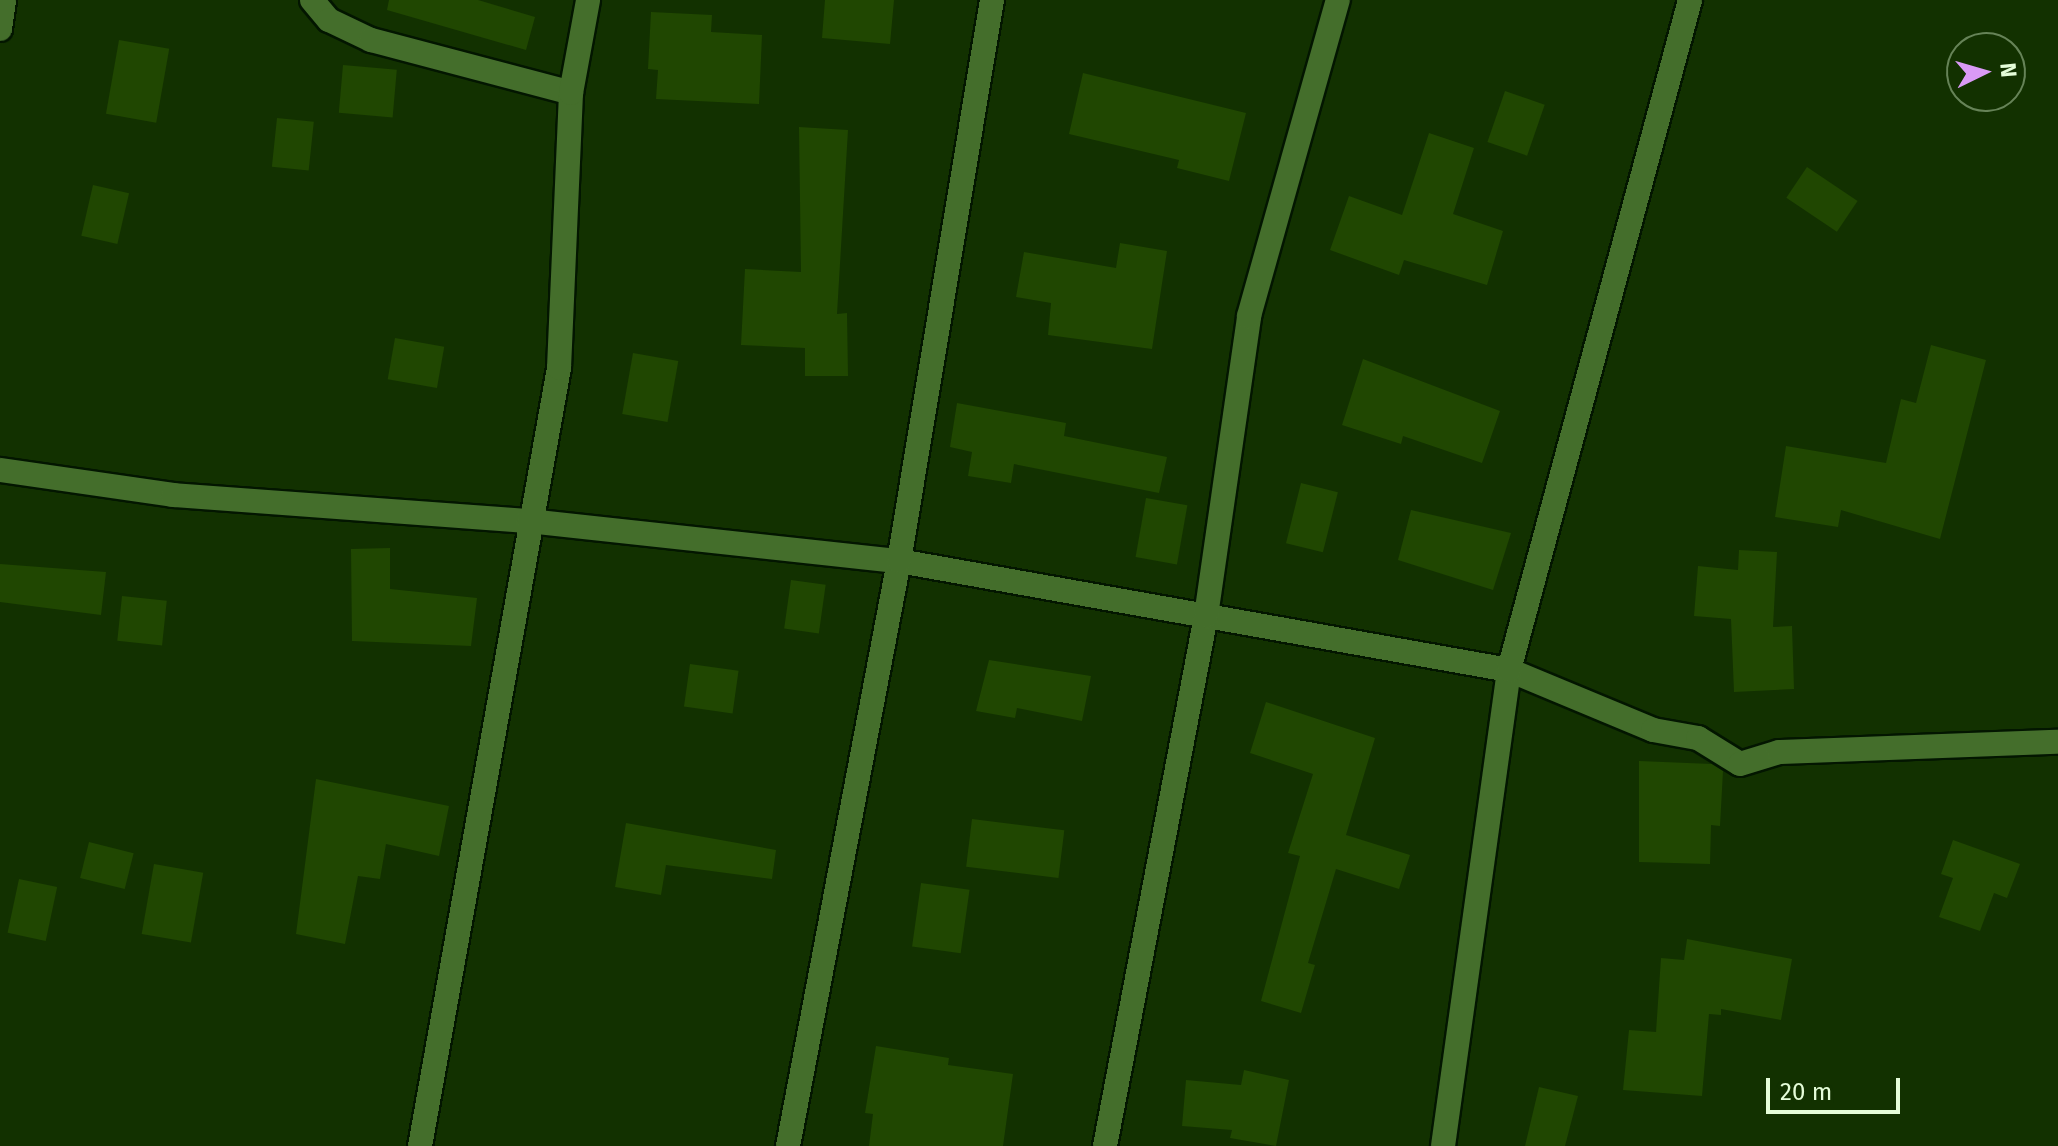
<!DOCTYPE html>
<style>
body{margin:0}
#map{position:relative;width:2058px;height:1146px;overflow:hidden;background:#123100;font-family:"Fira Sans",sans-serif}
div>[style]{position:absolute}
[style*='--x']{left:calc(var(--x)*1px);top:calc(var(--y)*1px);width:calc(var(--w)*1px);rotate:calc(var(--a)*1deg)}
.building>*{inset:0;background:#204701;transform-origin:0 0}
.roads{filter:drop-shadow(2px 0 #031600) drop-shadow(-2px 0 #031600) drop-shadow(0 2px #031600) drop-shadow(0 -2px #031600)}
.minor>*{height:24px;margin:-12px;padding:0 12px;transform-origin:12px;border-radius:12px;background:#446e2b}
span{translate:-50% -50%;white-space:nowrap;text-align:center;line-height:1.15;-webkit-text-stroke:8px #123100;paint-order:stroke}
.north{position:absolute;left:1946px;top:32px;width:80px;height:80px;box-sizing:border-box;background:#123100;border:2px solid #668357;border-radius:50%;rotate:85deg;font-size:22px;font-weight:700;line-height:32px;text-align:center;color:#e5fdd9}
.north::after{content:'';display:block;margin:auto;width:28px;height:36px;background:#da9af6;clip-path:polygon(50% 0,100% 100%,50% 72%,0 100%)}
.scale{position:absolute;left:1766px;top:1078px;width:134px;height:36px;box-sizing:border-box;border:4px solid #e5fdd9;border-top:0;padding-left:10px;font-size:24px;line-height:28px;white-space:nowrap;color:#e5fdd9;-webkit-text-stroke:6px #123100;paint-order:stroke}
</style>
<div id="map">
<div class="building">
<i style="clip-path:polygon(389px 0,478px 0,535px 17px,526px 50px,387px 10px)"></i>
<i style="clip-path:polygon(825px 0,894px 0,890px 44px,822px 38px)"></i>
<i style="clip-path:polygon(651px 12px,712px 15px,711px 32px,762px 35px,759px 104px,656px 99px,658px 70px,648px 69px)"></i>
<i style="left:119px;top:40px;width:51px;height:75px;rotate:10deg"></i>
<i style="left:343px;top:65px;width:54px;height:48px;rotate:5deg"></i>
<i style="clip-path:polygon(1083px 73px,1246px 113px,1229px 181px,1177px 168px,1179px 160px,1069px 134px)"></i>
<i style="left:1505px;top:91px;width:42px;height:54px;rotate:19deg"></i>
<i style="left:277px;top:118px;width:37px;height:49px;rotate:6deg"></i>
<i style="clip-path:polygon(799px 127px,848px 130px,837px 314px,847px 313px,848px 376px,805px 376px,805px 348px,741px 345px,745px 269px,801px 272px)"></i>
<i style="clip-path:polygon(1429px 133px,1474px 148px,1453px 214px,1503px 231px,1487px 285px,1404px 260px,1399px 275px,1330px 250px,1349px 196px,1402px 215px)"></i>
<i style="left:1807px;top:167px;width:61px;height:37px;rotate:34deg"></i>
<i style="left:93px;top:185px;width:37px;height:52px;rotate:13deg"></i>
<i style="clip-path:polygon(1120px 243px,1167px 251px,1152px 349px,1048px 335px,1051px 303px,1016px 297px,1024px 252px,1116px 268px)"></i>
<i style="left:395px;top:338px;width:50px;height:42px;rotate:10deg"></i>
<i style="clip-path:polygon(1931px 345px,1986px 360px,1940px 539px,1841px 510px,1838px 527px,1775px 517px,1786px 446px,1886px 463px,1901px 399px,1916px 403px)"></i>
<i style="left:633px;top:353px;width:46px;height:62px;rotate:10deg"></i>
<i style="clip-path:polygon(1363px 359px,1500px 411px,1482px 463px,1403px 436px,1401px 444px,1342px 425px)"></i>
<i style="clip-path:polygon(957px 403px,1066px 423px,1064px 436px,1167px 457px,1159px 493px,1014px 464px,1011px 483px,968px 476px,972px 452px,950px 447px)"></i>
<i style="left:1301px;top:483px;width:38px;height:62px;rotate:14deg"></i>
<i style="left:1146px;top:498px;width:42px;height:60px;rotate:10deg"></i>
<i style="clip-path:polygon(1411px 510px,1511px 533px,1493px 590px,1398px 560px)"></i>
<i style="clip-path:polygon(390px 548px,390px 589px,477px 598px,471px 646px,352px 641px,351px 549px)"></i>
<i style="clip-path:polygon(1739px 550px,1777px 552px,1773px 627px,1792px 626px,1794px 689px,1734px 692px,1731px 619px,1694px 616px,1698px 566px,1738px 570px)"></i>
<i style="clip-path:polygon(0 564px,106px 572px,101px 615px,0 602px)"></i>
<i style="left:791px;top:580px;width:35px;height:49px;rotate:8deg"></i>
<i style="left:122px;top:596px;width:45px;height:45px;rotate:6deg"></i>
<i style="clip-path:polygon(989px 660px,1091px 676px,1082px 721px,1017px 708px,1015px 718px,976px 711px)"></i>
<i style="left:690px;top:664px;width:49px;height:43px;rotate:8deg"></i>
<i style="clip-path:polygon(1266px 702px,1375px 738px,1346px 835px,1410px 855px,1399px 889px,1336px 869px,1308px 963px,1315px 965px,1301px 1013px,1261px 1001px,1300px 856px,1288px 853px,1313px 774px,1250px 753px)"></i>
<i style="clip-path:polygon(1639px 761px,1712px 764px,1723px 771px,1720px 826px,1711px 825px,1710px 864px,1639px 862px)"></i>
<i style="clip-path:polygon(316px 779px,449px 806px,439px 856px,386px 844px,380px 879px,358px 876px,345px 944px,296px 934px)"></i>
<i style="left:972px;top:819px;width:93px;height:48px;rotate:7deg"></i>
<i style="clip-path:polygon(626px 823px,776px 850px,772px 879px,666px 865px,661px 895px,615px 887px)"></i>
<i style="clip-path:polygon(1953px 840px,2020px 864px,2007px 898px,1994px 893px,1980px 931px,1939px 917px,1953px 878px,1941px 874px)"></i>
<i style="left:89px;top:842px;width:46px;height:37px;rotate:14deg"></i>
<i style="left:154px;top:864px;width:50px;height:71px;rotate:10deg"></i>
<i style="left:19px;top:879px;width:39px;height:55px;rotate:12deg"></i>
<i style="left:921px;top:883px;width:49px;height:64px;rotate:8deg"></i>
<i style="clip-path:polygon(1687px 939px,1792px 959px,1781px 1020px,1721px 1009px,1721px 1015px,1709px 1014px,1702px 1096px,1623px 1090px,1629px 1030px,1656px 1032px,1661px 958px,1684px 960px)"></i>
<i style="clip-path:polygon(876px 1046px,949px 1058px,948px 1065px,1013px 1074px,1003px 1146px,869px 1146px,873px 1114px,865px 1113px)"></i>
<i style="clip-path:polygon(1244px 1070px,1289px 1080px,1276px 1146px,1230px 1138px,1232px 1130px,1182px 1126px,1186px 1080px,1241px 1085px)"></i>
<i style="clip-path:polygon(1539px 1087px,1578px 1096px,1565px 1146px,1525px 1146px)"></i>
</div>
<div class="roads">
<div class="minor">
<i style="--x:312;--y:0;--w:26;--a:50"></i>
<i style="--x:329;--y:20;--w:47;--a:25.5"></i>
<i style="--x:371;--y:40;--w:207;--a:14.8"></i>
<i style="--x:0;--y:29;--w:29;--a:-82"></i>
<i style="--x:0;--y:470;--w:175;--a:8.2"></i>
<i style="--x:173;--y:495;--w:357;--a:4.2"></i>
<i style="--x:529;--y:521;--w:372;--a:6.2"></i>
<i style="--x:899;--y:561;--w:620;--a:10.13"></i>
<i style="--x:1509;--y:670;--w:156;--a:22.6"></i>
<i style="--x:1653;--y:730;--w:46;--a:10.1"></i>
<i style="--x:1698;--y:738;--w:49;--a:31.8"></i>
<i style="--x:1740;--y:764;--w:41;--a:-17.1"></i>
<i style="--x:1779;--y:752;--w:279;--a:-2.1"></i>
<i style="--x:420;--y:1146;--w:790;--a:-79.87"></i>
<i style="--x:559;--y:368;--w:275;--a:-87.5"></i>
<i style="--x:571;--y:93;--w:95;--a:-79.6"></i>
<i style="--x:788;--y:1146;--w:595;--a:-79.26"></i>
<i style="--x:899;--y:561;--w:569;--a:-80.59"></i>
<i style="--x:1105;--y:1146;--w:540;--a:-79.21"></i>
<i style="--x:1206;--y:616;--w:303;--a:-81.8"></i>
<i style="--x:1249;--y:316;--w:328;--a:-74.3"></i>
<i style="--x:1443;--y:1146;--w:481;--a:-82.1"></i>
<i style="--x:1509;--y:670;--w:694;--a:-74.88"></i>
</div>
</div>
<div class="north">N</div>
<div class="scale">20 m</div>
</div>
